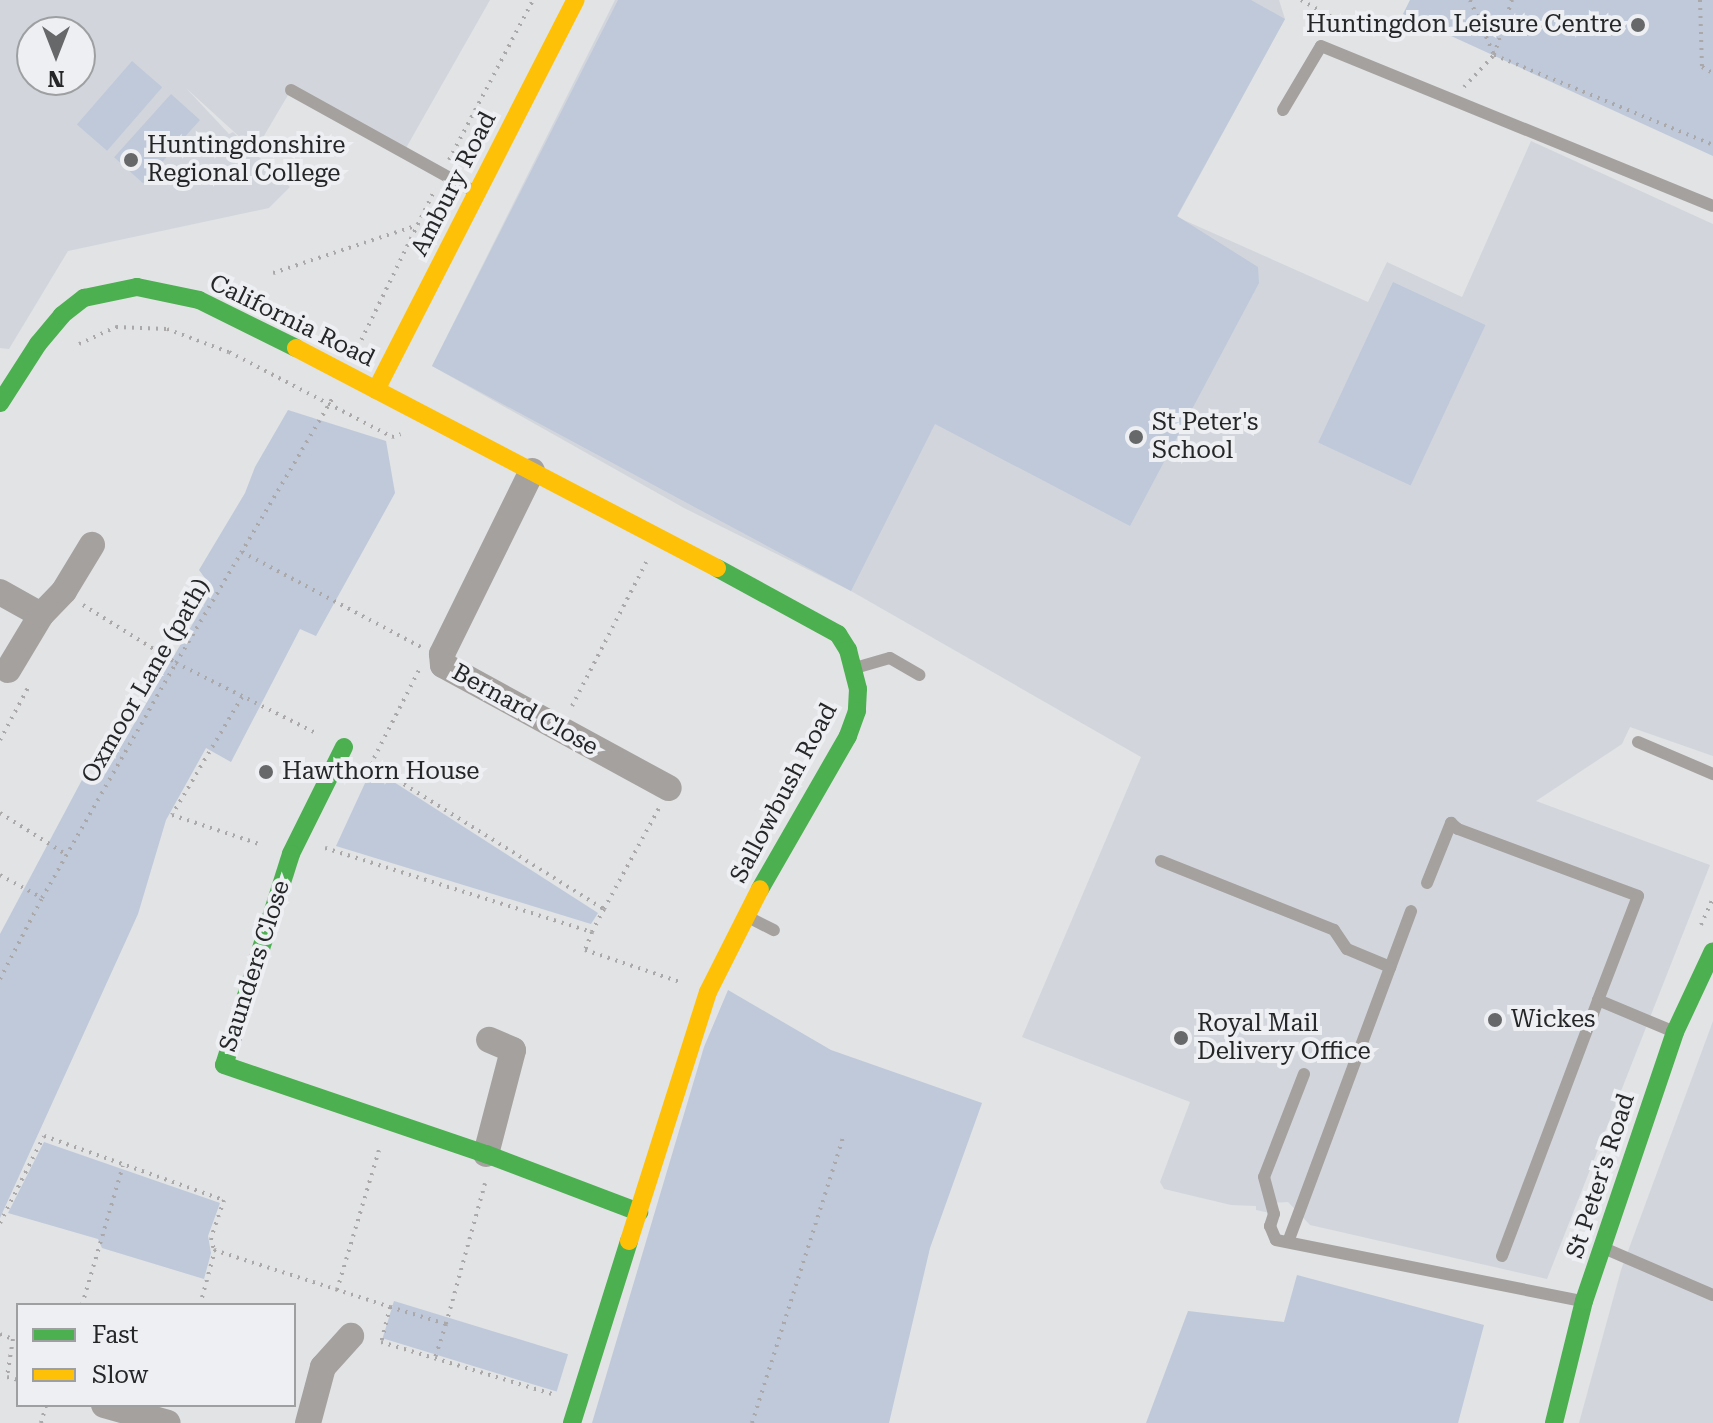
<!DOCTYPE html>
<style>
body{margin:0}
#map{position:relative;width:1713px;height:1423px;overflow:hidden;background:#e1e3e5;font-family:"Roboto Serif",serif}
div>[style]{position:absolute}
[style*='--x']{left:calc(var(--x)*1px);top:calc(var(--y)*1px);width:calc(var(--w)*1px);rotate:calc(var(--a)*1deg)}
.built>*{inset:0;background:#d2d6dc}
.green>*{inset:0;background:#bfc9da;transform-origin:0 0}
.path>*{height:4px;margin-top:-2px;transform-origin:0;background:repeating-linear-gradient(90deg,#aaa8a9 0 2px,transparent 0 8px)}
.lane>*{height:12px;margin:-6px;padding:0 6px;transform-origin:6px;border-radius:6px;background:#a5a19f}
.street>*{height:26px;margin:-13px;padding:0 13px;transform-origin:13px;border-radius:13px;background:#a5a19f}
.fast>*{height:18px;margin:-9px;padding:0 9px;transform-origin:9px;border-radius:9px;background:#4caf50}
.slow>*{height:18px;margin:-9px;padding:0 9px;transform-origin:9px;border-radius:9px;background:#ffc107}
.dots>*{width:22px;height:22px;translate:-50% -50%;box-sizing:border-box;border:4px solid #edeff3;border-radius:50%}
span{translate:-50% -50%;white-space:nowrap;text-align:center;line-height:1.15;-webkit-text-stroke:8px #edeff3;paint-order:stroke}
.poi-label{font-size:24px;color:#252627}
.right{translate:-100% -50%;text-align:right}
.left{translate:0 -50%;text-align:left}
.street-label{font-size:24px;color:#252627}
.legend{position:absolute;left:16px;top:1303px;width:280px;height:104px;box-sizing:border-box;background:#edeff3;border:2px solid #9d9fa1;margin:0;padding:10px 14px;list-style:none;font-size:24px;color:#252627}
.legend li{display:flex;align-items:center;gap:16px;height:40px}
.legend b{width:40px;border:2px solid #9d9fa1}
.north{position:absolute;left:16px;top:16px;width:80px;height:80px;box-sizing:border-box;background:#edeff3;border:2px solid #9d9fa1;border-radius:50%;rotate:180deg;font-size:22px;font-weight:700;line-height:32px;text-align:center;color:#252627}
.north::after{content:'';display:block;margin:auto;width:28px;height:36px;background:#67686a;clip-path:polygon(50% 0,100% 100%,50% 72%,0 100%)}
</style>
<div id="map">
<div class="built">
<i style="clip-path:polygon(evenodd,0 0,490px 0,402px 155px,291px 90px,255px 151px,186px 88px,229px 134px,233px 132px,290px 187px,269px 208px,68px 251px,9px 349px,0 348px,0 0,32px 32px,80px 32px,80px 80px,32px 80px,32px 32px)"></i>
<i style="clip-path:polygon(615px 0,1279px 0,1285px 19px,1177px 217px,1368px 302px,1387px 262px,1462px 297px,1531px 141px,1713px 224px,1713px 756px,1630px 727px,1622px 744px,1536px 801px,1710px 865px,1547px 1279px,1310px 1225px,1288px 1202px,1271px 1203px,1270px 1213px,1256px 1210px,1256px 1206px,1231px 1205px,1164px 1189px,1160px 1182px,1190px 1102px,1022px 1037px,1141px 757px,851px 591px,684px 508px,432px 366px)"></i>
<i style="clip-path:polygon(1713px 1021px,1713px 1423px,1579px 1423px,1621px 1270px)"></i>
</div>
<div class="green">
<i style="clip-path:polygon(618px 0,1251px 0,1285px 19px,1177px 216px,1258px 267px,1259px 283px,1130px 526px,935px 424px,851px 591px,432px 366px)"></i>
<i style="clip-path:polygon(1410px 0,1713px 0,1713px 156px,1403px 14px)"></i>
<i style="left:132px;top:61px;width:40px;height:84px;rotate:41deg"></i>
<i style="left:171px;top:94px;width:39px;height:85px;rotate:42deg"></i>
<i style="left:1393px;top:282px;width:102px;height:177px;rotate:25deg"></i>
<i style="clip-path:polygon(288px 410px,386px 441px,395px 493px,316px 636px,300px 629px,231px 762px,206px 748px,166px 820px,138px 914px,0 1218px,0 934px,83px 778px,102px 779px,213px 589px,199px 570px,245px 493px,255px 467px)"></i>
<i style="clip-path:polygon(372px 768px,598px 913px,591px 924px,336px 846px)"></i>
<i style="clip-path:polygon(728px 990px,831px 1050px,982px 1103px,930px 1248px,889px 1423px,592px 1423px,704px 1047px)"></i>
<i style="clip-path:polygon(44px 1142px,220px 1203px,208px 1236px,211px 1253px,204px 1279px,102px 1248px,98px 1239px,8px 1213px)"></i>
<i style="clip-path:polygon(1297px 1275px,1484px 1325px,1458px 1423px,1146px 1423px,1188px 1311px,1284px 1322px)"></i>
<i style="left:394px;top:1301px;width:182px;height:39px;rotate:17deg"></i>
</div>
<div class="path">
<i style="--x:1301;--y:0;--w:35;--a:29"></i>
<i style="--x:1332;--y:17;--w:16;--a:112"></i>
<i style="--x:1470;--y:0;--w:60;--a:66.4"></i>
<i style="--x:1494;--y:55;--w:237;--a:22.3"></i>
<i style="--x:1700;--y:0;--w:67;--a:88.3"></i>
<i style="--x:1702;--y:67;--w:13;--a:29"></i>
<i style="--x:1464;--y:87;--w:44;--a:-46.8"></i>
<i style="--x:1494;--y:55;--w:58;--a:-71.9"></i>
<i style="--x:449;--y:160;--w:181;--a:-62.3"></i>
<i style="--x:273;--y:273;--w:150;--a:-18.3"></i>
<i style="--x:79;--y:344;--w:41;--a:-24.7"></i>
<i style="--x:116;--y:327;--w:51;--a:2.2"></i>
<i style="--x:167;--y:329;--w:66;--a:20.4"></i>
<i style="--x:229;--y:352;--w:184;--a:27.5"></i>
<i style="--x:392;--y:437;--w:9;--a:-18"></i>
<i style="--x:358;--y:347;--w:176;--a:-64"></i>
<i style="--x:242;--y:552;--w:203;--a:28"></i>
<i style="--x:83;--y:605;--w:110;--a:31.9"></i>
<i style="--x:176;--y:663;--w:157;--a:26.6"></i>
<i style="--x:242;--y:697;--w:137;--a:120.7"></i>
<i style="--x:172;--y:815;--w:95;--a:18.4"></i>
<i style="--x:572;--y:706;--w:163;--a:-62.7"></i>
<i style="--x:0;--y:740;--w:61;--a:-61.8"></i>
<i style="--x:374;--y:758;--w:99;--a:-62.9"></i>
<i style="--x:370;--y:763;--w:276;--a:32"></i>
<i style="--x:604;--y:909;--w:26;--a:118"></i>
<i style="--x:0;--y:813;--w:79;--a:32.1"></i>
<i style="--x:325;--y:848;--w:280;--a:17.5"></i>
<i style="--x:592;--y:932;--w:19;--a:111"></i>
<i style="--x:585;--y:950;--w:100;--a:18.6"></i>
<i style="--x:0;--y:875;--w:48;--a:28.7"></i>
<i style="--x:604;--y:909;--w:115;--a:-61.4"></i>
<i style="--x:1701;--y:925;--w:30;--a:-66"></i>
<i style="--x:0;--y:979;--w:91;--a:-62.6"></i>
<i style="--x:42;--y:898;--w:271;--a:-60.3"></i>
<i style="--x:176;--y:663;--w:308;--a:-59.4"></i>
<i style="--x:0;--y:1223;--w:97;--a:-63.2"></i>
<i style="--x:44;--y:1136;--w:191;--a:19.6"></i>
<i style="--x:224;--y:1200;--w:40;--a:108.9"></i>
<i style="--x:211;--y:1238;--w:12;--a:76"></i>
<i style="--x:214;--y:1250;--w:185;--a:17.9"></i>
<i style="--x:390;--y:1307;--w:36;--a:104"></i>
<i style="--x:337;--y:1290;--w:146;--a:-73.3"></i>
<i style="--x:82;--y:1305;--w:145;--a:-73.6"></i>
<i style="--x:200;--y:1305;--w:57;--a:-74.7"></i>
<i style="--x:390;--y:1307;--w:59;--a:16.9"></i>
<i style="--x:446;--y:1324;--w:35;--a:108"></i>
<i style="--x:446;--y:1324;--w:146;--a:-74.5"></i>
<i style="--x:0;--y:1334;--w:14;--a:21"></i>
<i style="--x:13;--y:1339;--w:38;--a:99"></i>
<i style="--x:7;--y:1377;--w:11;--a:15"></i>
<i style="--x:381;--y:1342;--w:179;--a:16.9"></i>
<i style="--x:41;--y:1423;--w:19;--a:-74"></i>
<i style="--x:752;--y:1423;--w:299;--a:-72.3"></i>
</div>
<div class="lane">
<i style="--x:291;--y:90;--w:208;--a:29"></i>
<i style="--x:1283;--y:110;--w:74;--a:-59.3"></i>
<i style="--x:1321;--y:46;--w:423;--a:22.2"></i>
<i style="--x:855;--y:668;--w:36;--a:-16"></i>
<i style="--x:890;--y:658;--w:34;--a:30"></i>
<i style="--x:1638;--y:742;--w:82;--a:23.1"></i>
<i style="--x:1161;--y:861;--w:186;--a:21.7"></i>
<i style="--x:1334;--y:930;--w:23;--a:56"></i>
<i style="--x:1347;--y:949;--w:47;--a:22.7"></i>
<i style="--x:1427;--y:883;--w:65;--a:-68.2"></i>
<i style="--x:1451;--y:823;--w:9;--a:41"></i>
<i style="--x:1458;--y:829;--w:192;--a:20.4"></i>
<i style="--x:1638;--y:896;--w:111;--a:111"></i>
<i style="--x:748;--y:917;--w:29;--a:27"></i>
<i style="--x:1304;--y:1074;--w:110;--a:111.2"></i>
<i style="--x:1264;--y:1177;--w:38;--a:75"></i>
<i style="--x:1274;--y:1214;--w:13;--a:108"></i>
<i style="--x:1270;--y:1226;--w:15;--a:67"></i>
<i style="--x:1276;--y:1240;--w:311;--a:11.3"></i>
<i style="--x:1288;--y:1242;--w:353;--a:-69.6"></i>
<i style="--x:1606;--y:1249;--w:116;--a:23.3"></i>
<i style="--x:1502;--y:1256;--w:273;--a:-69.4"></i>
<i style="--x:1598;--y:1000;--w:80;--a:22.7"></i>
</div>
<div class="street">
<i style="--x:532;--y:471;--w:204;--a:116.2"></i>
<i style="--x:442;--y:654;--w:11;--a:85"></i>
<i style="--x:443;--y:665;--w:257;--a:28.6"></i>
<i style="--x:0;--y:592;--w:47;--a:29.3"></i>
<i style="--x:8;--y:670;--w:64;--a:-59"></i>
<i style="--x:41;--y:615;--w:33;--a:-46"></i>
<i style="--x:64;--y:591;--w:54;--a:-58.7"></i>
<i style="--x:486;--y:1154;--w:107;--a:-75.4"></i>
<i style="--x:513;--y:1050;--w:26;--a:-157"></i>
<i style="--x:104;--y:1405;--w:66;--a:15.7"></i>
<i style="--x:308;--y:1423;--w:58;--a:-75"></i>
<i style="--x:323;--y:1367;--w:42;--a:-47.9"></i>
</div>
<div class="fast">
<i style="--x:0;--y:403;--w:70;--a:-57.2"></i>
<i style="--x:38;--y:344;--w:38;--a:-50"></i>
<i style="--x:62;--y:315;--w:28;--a:-38"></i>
<i style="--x:84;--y:298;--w:54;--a:-11.7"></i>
<i style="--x:137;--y:287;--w:63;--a:11.8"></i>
<i style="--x:199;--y:300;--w:108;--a:26.3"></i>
<i style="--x:717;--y:568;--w:138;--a:28.6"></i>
<i style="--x:838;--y:634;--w:19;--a:58"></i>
<i style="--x:848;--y:650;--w:40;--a:75.6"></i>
<i style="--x:858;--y:689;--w:22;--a:93"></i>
<i style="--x:857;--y:711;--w:27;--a:110"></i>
<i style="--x:848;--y:736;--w:177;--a:119.9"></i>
<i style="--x:344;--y:747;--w:119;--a:116.4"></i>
<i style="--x:291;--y:854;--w:221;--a:107.6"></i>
<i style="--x:224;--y:1065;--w:277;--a:18.8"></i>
<i style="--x:486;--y:1154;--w:164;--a:20.8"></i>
<i style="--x:572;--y:1423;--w:191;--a:-72.6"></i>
<i style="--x:1554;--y:1423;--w:126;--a:-76.2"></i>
<i style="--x:1584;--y:1301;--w:284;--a:-71.3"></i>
<i style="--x:1675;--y:1032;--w:89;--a:-64.9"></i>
</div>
<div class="slow">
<i style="--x:296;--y:348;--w:475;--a:27.6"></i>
<i style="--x:376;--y:390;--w:438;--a:-62.9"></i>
<i style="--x:629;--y:1241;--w:261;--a:-72.4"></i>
<i style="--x:708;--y:992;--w:115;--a:-63.2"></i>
</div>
<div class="dots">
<i style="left:1638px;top:25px;background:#67686a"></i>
<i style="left:131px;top:160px;background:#67686a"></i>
<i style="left:1136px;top:437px;background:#67686a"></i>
<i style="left:266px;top:772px;background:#67686a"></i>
<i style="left:1495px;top:1020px;background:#67686a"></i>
<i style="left:1181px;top:1038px;background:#67686a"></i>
</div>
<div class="poi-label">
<span class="right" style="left:1622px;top:25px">Huntingdon Leisure Centre</span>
<span class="left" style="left:147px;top:160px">Huntingdonshire<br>Regional College</span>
<span class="left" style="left:1152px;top:437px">St Peter's<br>School</span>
<span class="left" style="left:282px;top:772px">Hawthorn House</span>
<span class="left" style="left:1511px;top:1020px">Wickes</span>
<span class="left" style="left:1197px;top:1038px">Royal Mail<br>Delivery Office</span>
</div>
<div class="street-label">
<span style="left:454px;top:184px;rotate:-63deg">Ambury Road</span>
<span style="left:292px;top:321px;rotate:26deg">California Road</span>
<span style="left:146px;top:681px;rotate:-60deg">Oxmoor Lane (path)</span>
<span style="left:525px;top:710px;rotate:29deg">Bernard Close</span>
<span style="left:784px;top:793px;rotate:-62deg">Sallowbush Road</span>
<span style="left:255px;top:966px;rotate:-72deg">Saunders Close</span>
<span style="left:1601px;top:1176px;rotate:-72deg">St Peter's Road</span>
</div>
<ul class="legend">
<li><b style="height:10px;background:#4caf50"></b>Fast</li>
<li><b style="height:10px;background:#ffc107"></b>Slow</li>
</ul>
<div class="north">N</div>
</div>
